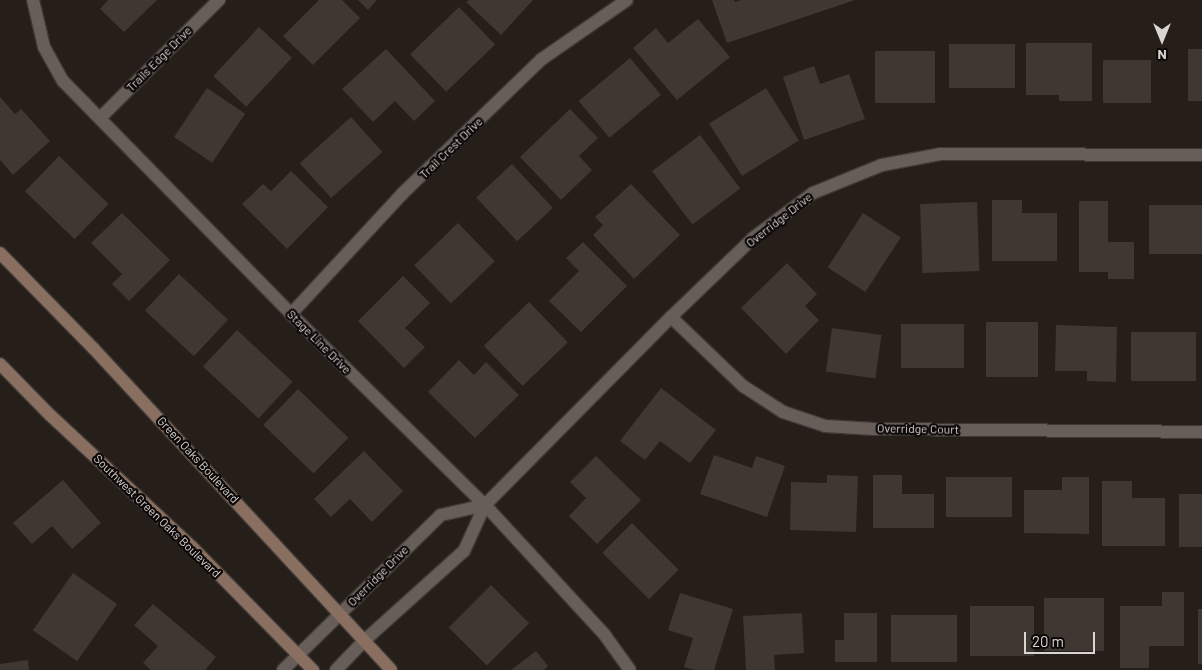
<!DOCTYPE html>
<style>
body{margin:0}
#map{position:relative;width:1202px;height:670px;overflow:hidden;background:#251e19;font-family:Barlow,sans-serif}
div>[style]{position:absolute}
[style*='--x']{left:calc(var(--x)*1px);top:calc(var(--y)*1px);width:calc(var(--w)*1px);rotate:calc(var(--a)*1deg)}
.building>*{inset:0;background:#3f3732;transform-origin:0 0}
.roads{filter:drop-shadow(1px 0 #3f3936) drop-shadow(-1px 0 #3f3936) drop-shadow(0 1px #3f3936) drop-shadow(0 -1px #3f3936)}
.street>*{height:12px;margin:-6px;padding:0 6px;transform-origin:6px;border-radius:6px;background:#675e59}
.secondary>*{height:12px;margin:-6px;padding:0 6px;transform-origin:6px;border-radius:6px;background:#896f5f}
span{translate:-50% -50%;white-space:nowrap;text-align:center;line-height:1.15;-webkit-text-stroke:4.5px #0c0807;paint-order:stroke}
.street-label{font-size:12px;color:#dad5d2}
.north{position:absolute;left:1137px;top:15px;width:50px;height:50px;-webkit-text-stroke:4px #0c0807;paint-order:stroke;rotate:180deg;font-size:14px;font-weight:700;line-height:20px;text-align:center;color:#dad5d2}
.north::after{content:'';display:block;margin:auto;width:18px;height:22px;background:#dad5d2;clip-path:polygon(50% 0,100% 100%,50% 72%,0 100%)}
.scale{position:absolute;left:1024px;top:632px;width:71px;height:22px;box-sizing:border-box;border:2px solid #dad5d2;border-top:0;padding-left:6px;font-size:15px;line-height:18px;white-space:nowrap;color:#dad5d2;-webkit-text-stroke:4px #0c0807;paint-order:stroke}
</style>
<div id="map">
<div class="building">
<i style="clip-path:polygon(108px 0,157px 0,124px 32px,100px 9px)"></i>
<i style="clip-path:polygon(319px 0,342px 0,360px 18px,313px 65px,283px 36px)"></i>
<i style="clip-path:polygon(358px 0,377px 0,368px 10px)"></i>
<i style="clip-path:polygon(469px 0,533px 0,501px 35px,466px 2px)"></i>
<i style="clip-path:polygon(712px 0,734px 0,735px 2px,741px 0,855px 0,727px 43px)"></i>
<i style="left:459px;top:7px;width:52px;height:68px;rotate:46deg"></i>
<i style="clip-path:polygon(698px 19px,730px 57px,677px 100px,633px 48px,656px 28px,668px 43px)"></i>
<i style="left:259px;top:27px;width:45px;height:67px;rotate:43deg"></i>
<i style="clip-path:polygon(1026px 43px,1092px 43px,1092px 101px,1059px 101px,1059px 95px,1026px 95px)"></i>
<i style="left:949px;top:44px;width:66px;height:44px"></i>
<i style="clip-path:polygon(386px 49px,435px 101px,414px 121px,395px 101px,373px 122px,342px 89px)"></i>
<i style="left:1188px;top:49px;width:14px;height:52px"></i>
<i style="left:875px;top:51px;width:60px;height:52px"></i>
<i style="left:630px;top:58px;width:48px;height:67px;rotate:50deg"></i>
<i style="left:1103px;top:60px;width:48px;height:43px"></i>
<i style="clip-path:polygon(814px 66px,820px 84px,849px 74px,865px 119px,804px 140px,783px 77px)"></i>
<i style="left:207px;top:88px;width:46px;height:59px;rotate:34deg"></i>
<i style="left:766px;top:88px;width:62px;height:67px;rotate:58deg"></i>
<i style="clip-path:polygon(0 97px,15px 114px,21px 109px,50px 141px,13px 175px,0 160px)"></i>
<i style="clip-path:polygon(570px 109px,598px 138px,579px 156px,592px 170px,561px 200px,520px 157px)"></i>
<i style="left:351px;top:117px;width:47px;height:69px;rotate:48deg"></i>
<i style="left:700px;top:135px;width:67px;height:60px;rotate:53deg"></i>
<i style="left:59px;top:156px;width:69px;height:49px;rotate:44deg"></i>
<i style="left:512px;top:164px;width:60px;height:49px;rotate:47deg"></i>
<i style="clip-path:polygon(291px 171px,328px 207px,287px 249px,242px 204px,263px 184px,271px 191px)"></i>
<i style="clip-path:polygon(631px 184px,680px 235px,634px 279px,593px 235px,603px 225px,595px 217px)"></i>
<i style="clip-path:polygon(992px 200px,1022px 200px,1022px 213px,1057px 213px,1057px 261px,992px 261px)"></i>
<i style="clip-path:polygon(1079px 201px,1108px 201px,1108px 242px,1134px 242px,1134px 279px,1108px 279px,1108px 272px,1079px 272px)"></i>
<i style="left:977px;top:202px;width:69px;height:57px;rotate:88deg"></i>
<i style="left:1149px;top:205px;width:53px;height:49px"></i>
<i style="clip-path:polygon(122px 213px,170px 260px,129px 301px,112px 284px,122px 274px,91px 243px)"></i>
<i style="left:863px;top:213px;width:45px;height:65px;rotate:33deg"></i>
<i style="left:458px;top:223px;width:53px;height:61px;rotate:46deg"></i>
<i style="clip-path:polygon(583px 242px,627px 286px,581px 332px,549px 301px,579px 271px,566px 258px)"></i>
<i style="clip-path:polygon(787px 263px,817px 294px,805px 306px,819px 320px,786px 354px,741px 308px)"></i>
<i style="left:179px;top:274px;width:67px;height:50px;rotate:43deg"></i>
<i style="clip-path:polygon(403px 276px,430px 303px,405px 328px,425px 347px,404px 368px,358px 321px)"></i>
<i style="left:529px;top:302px;width:56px;height:63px;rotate:46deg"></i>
<i style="left:986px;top:322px;width:52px;height:55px"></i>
<i style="left:901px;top:324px;width:63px;height:44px"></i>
<i style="clip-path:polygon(1056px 325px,1117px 327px,1116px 382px,1087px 381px,1087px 371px,1055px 371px)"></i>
<i style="left:832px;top:328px;width:50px;height:44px;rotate:8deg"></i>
<i style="left:237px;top:330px;width:76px;height:50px;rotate:43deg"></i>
<i style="left:1131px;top:332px;width:65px;height:49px"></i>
<i style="clip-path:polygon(459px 360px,474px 375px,486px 362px,519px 395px,475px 438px,428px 392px)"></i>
<i style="clip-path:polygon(661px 388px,716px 430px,690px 463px,660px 441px,645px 460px,620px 441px)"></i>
<i style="left:298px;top:389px;width:70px;height:50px;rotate:44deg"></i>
<i style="clip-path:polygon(364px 451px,403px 491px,372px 522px,350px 499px,331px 517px,314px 499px)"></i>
<i style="clip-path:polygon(714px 455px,752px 468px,756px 456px,785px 466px,767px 517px,700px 494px)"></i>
<i style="clip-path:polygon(596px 456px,641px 500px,597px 544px,569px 516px,586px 498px,570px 482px)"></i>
<i style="clip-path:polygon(827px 475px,858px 476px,856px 532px,790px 530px,791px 482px,827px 483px)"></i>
<i style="clip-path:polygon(873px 475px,902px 475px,902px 494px,934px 494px,934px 528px,873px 528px)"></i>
<i style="left:946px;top:477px;width:66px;height:40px"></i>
<i style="clip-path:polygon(1062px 477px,1089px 477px,1089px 534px,1024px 533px,1024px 490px,1062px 490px)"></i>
<i style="clip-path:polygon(63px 480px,101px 523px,72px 549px,52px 526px,32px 544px,13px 523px)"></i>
<i style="clip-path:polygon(1102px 481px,1132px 481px,1132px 498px,1165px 498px,1165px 546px,1102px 546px)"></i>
<i style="left:1179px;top:494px;width:23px;height:53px"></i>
<i style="left:632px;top:523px;width:66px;height:42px;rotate:45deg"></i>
<i style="left:73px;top:573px;width:54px;height:70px;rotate:35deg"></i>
<i style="left:491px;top:585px;width:54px;height:60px;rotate:45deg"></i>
<i style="clip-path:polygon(1162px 592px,1184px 592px,1184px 646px,1149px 646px,1149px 668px,1120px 668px,1120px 606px,1162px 606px)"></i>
<i style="clip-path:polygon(680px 593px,733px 609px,714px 670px,695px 670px,684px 667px,693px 638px,668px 630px)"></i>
<i style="left:1044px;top:598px;width:60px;height:53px"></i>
<i style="clip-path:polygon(153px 604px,216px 657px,205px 670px,151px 670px,143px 663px,158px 646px,134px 625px)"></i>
<i style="left:970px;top:606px;width:64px;height:50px"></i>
<i style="left:1198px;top:609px;width:4px;height:55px"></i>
<i style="clip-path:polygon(802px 613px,804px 653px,774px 655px,775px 670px,746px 670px,743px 616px)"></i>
<i style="clip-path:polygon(844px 613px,877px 613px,877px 662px,835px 662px,835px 640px,844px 640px)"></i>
<i style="left:891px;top:615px;width:66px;height:47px"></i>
<i style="clip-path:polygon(536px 651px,548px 666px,544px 670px,511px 670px)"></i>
<i style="clip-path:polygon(28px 660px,29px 670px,0 670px,0 664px)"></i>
</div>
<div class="roads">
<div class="street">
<i style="--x:33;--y:0;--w:48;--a:76.8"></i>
<i style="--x:44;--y:47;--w:39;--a:61"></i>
<i style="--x:63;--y:81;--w:326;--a:45.6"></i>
<i style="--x:291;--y:314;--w:272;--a:44.6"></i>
<i style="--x:485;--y:505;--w:176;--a:47.3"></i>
<i style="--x:604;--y:634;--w:44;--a:54.2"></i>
<i style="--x:100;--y:118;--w:168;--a:-44.8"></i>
<i style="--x:291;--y:314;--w:165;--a:-47.2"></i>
<i style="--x:403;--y:193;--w:193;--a:-44"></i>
<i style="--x:542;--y:59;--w:103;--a:-34.8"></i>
<i style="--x:671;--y:317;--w:100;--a:43.8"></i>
<i style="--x:743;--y:386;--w:48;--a:33"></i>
<i style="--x:783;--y:412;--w:44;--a:18.4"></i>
<i style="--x:825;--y:426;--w:49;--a:3.5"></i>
<i style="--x:874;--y:429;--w:328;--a:0.5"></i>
<i style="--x:283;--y:670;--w:221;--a:-44.5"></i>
<i style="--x:441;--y:515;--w:45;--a:-12.8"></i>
<i style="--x:336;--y:670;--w:42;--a:-46"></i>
<i style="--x:365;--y:640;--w:133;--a:-42"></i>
<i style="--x:464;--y:551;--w:51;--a:-65.5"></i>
<i style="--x:485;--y:505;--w:264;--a:-45.3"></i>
<i style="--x:671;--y:317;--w:114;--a:-43.9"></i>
<i style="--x:753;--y:238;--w:75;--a:-36.9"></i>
<i style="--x:813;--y:193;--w:74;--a:-22.1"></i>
<i style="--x:882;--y:165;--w:59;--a:-10.7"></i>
<i style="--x:940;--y:154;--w:262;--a:0.2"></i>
</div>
<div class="secondary">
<i style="--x:0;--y:253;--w:134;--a:45.6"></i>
<i style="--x:94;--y:349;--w:437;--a:47.2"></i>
<i style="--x:0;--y:364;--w:71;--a:45.6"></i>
<i style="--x:50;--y:415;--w:194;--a:42.9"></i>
<i style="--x:192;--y:547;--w:173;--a:45.5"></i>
</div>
</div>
<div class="street-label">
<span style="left:159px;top:59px;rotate:-45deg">Trails Edge Drive</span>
<span style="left:451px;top:148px;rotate:-44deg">Trail Crest Drive</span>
<span style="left:779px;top:220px;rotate:-38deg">Overridge Drive</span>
<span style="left:319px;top:342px;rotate:45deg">Stage Line Drive</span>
<span style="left:918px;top:429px;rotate:1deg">Overridge Court</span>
<span style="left:198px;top:460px;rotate:47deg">Green Oaks Boulevard</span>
<span style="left:157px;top:516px;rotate:44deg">Southwest Green Oaks Boulevard</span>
<span style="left:378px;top:576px;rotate:-45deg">Overridge Drive</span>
</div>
<div class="north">N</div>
<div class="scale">20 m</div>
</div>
